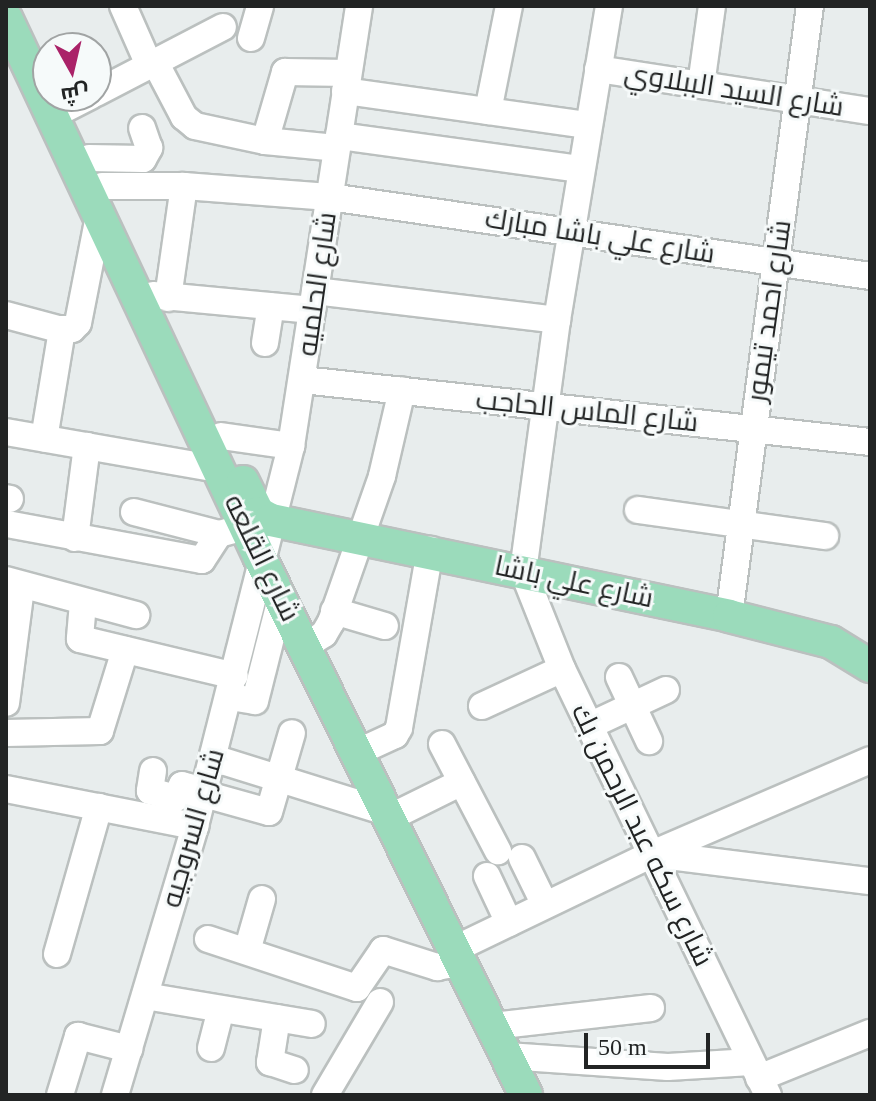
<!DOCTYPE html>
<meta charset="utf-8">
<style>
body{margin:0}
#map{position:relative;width:876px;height:1101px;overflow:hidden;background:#e8eded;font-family:"Times New Roman",Cairo,serif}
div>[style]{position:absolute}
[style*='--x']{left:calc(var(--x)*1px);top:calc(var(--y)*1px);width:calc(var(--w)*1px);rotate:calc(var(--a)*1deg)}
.roads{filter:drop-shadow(2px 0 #bbc0bf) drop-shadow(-2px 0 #bbc0bf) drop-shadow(0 2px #bbc0bf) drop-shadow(0 -2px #bbc0bf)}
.minor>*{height:26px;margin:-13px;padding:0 13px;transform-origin:13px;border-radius:13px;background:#fff}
.major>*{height:32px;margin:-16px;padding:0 16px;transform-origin:16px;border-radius:16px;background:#9bdbbb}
span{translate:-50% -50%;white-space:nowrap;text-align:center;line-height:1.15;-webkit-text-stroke:6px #f6fafa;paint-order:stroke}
.street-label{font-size:28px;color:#222424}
.frame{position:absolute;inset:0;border:8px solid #222424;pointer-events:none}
.north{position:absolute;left:32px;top:32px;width:80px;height:80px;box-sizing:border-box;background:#f6fafa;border:2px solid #a1a4a4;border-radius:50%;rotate:172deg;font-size:22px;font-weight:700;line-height:32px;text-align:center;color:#222424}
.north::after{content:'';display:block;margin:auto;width:28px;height:36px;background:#aa2268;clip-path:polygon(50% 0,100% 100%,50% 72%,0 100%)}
.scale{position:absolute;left:584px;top:1033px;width:126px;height:36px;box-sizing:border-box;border:4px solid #222424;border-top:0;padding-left:10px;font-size:24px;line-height:28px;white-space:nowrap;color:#222424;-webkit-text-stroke:6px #f6fafa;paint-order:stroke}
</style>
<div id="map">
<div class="roads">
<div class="minor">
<i style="--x:123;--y:6;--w:64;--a:66.2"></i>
<i style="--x:609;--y:6;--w:318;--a:99.4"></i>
<i style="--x:557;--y:320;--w:253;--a:97.7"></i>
<i style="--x:523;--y:571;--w:105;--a:68.3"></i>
<i style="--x:562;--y:669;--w:473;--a:64.2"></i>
<i style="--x:251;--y:38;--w:33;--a:-74"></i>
<i style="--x:155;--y:62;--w:62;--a:62.2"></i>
<i style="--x:184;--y:117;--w:14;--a:39"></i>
<i style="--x:195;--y:126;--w:72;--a:12.1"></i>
<i style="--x:265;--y:141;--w:71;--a:5.6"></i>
<i style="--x:598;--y:69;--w:275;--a:8.8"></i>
<i style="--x:701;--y:85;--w:80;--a:-82.1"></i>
<i style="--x:345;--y:91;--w:245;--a:8"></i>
<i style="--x:96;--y:93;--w:143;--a:-27.5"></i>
<i style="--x:65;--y:109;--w:28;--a:-27"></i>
<i style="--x:488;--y:111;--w:107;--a:-78.7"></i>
<i style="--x:339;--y:136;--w:244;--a:7.8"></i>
<i style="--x:265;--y:141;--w:72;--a:-73.8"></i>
<i style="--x:285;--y:72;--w:63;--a:0.9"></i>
<i style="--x:89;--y:158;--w:54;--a:1.1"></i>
<i style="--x:143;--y:159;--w:13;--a:-61"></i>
<i style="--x:149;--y:148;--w:21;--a:-109"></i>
<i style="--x:102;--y:186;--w:82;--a:0"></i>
<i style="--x:184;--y:186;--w:146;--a:4.3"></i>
<i style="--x:330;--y:197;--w:546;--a:8.32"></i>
<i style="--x:315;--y:291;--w:244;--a:6.8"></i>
<i style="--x:153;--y:295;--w:160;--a:5.4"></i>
<i style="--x:168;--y:298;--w:113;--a:-81.9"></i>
<i style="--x:6;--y:315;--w:58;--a:15"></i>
<i style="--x:62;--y:330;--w:110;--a:99.4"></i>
<i style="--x:61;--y:329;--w:11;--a:0"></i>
<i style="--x:72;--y:329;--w:8;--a:-45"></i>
<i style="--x:78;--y:323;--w:109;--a:-78.9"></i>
<i style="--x:265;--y:343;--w:37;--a:-81"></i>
<i style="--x:303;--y:380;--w:570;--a:6.24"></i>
<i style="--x:6;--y:432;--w:215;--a:9.9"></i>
<i style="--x:221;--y:436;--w:71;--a:8.1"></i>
<i style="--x:6;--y:498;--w:4;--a:14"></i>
<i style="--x:638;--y:510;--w:189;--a:7.9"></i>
<i style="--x:134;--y:512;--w:88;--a:14.5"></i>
<i style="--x:7;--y:524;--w:198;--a:10.5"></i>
<i style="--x:202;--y:560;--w:31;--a:-57"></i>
<i style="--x:219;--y:534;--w:27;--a:-15"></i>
<i style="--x:75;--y:538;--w:93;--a:-82.6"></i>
<i style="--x:6;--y:580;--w:135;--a:15.1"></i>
<i style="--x:83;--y:603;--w:36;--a:95"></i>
<i style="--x:80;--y:639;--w:159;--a:13.4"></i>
<i style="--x:334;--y:611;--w:53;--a:16.4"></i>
<i style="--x:729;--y:616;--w:615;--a:-82.44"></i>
<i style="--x:305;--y:646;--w:22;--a:-32"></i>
<i style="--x:324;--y:634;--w:14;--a:-60"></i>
<i style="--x:331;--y:622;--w:155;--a:-70.7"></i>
<i style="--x:382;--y:476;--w:88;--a:-76.9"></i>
<i style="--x:619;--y:677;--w:71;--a:64.9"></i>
<i style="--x:230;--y:697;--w:25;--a:9"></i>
<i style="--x:255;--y:701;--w:106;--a:-75.8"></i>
<i style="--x:6;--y:703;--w:117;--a:-82.6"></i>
<i style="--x:482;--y:706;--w:88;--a:-24.8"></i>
<i style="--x:589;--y:726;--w:85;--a:-25.1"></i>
<i style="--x:6;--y:733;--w:94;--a:-1.2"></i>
<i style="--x:100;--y:731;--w:85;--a:-72.8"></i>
<i style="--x:442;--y:744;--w:121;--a:62.4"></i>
<i style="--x:356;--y:753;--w:43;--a:-24.8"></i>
<i style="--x:395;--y:735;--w:8;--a:-60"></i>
<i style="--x:399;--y:728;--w:181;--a:-80.1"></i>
<i style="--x:213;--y:758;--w:181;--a:17.3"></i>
<i style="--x:153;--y:771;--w:20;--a:99"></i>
<i style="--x:150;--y:791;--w:27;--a:15"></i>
<i style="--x:176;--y:798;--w:14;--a:-65"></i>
<i style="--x:182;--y:785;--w:24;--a:15"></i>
<i style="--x:6;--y:789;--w:193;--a:11.1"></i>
<i style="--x:204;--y:794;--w:67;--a:15.5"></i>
<i style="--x:269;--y:812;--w:82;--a:-73.8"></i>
<i style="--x:389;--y:818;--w:81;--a:-26.3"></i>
<i style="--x:652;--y:854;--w:220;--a:7.1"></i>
<i style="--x:522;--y:858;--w:52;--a:63.9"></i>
<i style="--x:487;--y:876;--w:52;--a:64.9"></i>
<i style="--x:208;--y:939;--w:157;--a:18.2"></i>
<i style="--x:357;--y:988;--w:46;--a:-55.6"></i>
<i style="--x:383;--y:950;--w:57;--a:17.5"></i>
<i style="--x:437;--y:967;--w:25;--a:-11"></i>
<i style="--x:455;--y:949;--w:219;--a:-25.7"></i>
<i style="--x:652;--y:854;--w:237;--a:-23.3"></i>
<i style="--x:247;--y:951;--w:54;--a:-73.9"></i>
<i style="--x:57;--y:954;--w:153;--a:-74.1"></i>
<i style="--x:145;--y:996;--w:169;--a:9.5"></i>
<i style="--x:277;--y:1018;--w:45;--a:99"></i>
<i style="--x:270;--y:1062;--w:26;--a:18"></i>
<i style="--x:493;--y:1026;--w:159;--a:-6.5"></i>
<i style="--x:211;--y:1048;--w:40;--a:-75.6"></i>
<i style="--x:507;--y:1056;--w:161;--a:3.9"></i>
<i style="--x:668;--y:1067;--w:83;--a:-3.4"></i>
<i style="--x:759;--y:1078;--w:120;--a:-22.1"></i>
<i style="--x:60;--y:1095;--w:62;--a:-73"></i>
<i style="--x:78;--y:1036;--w:53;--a:14.3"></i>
<i style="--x:115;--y:1095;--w:281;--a:-73.4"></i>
<i style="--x:195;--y:826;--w:392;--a:-75.8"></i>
<i style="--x:291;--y:446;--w:445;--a:-81.2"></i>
<i style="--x:325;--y:1095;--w:108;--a:-59.4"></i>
</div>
<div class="major">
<i style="--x:6;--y:18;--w:597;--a:64.81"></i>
<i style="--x:260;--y:558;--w:599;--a:63.65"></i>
<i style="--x:243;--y:482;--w:34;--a:64"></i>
<i style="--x:258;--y:513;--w:15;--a:28"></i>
<i style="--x:271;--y:520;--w:468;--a:11.8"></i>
<i style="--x:729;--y:616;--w:105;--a:14.3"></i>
<i style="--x:831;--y:642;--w:46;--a:31.6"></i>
</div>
</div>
<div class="street-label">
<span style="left:734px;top:90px;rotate:9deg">شارع السيد الببلاوي</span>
<span style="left:600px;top:236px;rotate:9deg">شارع علي باشا مبارك</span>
<span style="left:317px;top:284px;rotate:-82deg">شارع الحلميه</span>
<span style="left:769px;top:311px;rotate:-82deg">شارع احمد تيمور</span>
<span style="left:587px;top:411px;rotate:6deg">شارع الماس الحاجب</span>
<span style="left:262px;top:558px;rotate:64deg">شارع القلعه</span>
<span style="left:574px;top:582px;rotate:12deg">شارع علي باشا</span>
<span style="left:193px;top:828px;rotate:-74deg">شارع السروجيه</span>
<span style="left:642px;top:835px;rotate:64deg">شارع سكه عبد الرحمن بك</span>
</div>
<div class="frame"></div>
<div class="north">ش</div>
<div class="scale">50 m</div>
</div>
